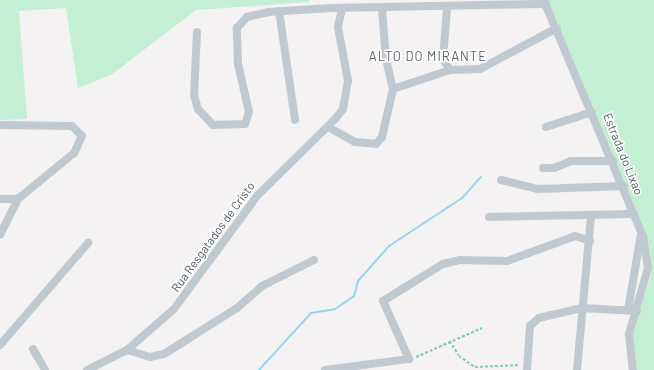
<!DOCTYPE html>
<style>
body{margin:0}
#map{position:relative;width:654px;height:370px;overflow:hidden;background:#f4f2f2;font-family:Barlow,sans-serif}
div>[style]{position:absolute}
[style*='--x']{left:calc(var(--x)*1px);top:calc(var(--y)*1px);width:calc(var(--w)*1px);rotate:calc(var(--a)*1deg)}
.green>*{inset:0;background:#c3f0d5}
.stream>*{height:2px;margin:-1px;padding:0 1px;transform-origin:1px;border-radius:1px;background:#91d7ec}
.path>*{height:1.5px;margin-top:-0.75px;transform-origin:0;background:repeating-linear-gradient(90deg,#7bcea6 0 3px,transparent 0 5px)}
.minor>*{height:8px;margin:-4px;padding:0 4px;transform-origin:4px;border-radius:4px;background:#c0c9d0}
span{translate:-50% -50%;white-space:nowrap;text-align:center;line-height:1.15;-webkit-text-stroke:3.5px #fff;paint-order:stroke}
.street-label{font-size:12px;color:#4a555f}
.neighbourhood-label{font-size:13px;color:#5e6267;letter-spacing:1px}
</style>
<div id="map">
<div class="green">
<i style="clip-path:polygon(0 0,309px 0,309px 2px,196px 10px,111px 75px,78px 88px,66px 8px,19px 11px,27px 119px,0 120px)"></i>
<i style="clip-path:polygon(548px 0,654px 0,654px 370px,636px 370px,632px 336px,651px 274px,647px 237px)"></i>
</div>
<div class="stream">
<i style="--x:259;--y:370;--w:77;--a:-47.6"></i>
<i style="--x:311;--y:313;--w:24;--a:-9"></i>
<i style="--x:335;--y:309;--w:23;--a:-34"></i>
<i style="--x:354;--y:296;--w:16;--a:-75"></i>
<i style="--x:358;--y:281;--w:47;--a:-48.5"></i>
<i style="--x:389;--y:246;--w:87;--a:-33.3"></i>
<i style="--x:462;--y:198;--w:28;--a:-48"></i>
</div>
<div class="path">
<i style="--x:450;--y:341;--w:17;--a:59"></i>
<i style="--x:459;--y:356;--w:19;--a:35"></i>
<i style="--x:475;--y:367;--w:45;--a:-2.5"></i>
<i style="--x:416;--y:357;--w:72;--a:-23.7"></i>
</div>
<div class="minor">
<i style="--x:544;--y:1;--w:256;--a:67.2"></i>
<i style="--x:643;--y:237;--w:31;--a:81"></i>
<i style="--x:648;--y:268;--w:69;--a:106.1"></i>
<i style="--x:629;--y:334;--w:36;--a:84"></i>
<i style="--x:382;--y:8;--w:51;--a:85.5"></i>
<i style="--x:386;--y:59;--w:31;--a:77"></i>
<i style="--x:447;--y:8;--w:51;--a:94.5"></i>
<i style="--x:443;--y:59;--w:13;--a:58"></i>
<i style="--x:450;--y:70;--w:30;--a:-2"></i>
<i style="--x:480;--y:69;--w:87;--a:-28"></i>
<i style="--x:279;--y:11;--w:110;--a:81.6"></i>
<i style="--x:197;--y:32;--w:63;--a:92.7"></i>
<i style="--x:194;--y:95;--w:15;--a:74"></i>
<i style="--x:198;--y:109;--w:22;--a:47"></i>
<i style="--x:213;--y:125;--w:32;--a:-2"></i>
<i style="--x:245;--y:124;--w:13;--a:-72"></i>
<i style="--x:249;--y:112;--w:49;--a:-102.9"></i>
<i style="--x:238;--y:64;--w:36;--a:-92"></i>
<i style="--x:237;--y:28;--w:15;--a:-48"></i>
<i style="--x:247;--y:17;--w:22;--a:-13"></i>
<i style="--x:268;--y:12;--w:64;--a:-3.6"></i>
<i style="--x:332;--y:8;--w:214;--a:-1.1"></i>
<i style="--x:0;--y:125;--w:72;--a:0.8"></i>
<i style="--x:72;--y:126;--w:14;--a:45"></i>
<i style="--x:82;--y:136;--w:19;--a:115"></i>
<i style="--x:74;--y:153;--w:72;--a:140.6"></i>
<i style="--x:18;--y:199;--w:40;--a:116.6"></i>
<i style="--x:328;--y:127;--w:31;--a:29"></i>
<i style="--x:355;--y:142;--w:21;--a:5"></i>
<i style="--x:376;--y:144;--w:9;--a:-49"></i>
<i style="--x:382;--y:137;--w:49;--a:-77.1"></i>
<i style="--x:393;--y:89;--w:60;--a:-18.4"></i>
<i style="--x:546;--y:127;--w:48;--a:-18.1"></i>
<i style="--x:543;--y:168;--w:11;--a:0"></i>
<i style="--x:554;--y:168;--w:18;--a:-22"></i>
<i style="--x:571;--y:161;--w:42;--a:0"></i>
<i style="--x:501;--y:180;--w:38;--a:14"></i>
<i style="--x:538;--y:189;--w:86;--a:-2"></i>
<i style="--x:0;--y:199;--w:18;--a:0"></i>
<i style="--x:489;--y:217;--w:145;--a:-1.2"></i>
<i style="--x:628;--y:310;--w:77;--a:-80.3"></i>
<i style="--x:0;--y:345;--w:135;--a:-49.2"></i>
<i style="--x:33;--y:349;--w:24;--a:60"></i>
<i style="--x:127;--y:350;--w:24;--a:17"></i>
<i style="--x:150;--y:357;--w:14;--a:-12"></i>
<i style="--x:164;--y:354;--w:86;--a:-32.2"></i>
<i style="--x:237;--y:308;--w:33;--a:-41"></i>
<i style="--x:262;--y:286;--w:58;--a:-26.6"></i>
<i style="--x:87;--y:370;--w:45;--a:-26.6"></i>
<i style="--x:127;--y:350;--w:62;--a:-41.1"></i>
<i style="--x:174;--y:309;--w:140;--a:-53.7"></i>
<i style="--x:257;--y:196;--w:111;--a:-44.6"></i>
<i style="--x:336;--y:118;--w:11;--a:-52"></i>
<i style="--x:343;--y:109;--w:28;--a:-80"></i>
<i style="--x:348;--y:81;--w:55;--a:-100.5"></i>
<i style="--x:338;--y:27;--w:19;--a:-78"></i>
<i style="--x:325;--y:370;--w:85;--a:-7.5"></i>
<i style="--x:409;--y:359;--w:64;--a:-114.1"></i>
<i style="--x:383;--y:301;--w:70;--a:-31.7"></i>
<i style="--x:443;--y:264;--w:17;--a:-13"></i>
<i style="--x:460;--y:260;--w:47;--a:1.2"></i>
<i style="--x:507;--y:261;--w:72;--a:-20.2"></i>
<i style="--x:575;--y:236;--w:16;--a:18"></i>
<i style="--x:527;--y:370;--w:44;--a:-86.1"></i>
<i style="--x:530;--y:326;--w:12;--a:-42"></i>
<i style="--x:539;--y:318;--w:43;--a:-13.4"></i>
<i style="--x:581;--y:308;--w:56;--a:3.1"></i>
<i style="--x:577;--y:370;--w:156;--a:-84.8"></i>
</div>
<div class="street-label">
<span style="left:623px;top:154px;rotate:68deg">Estrada do Lixao</span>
<span style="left:213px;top:237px;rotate:-54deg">Rua Resgatados de Cristo</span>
</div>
<div class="neighbourhood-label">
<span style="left:428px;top:56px">ALTO DO MIRANTE</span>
</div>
</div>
